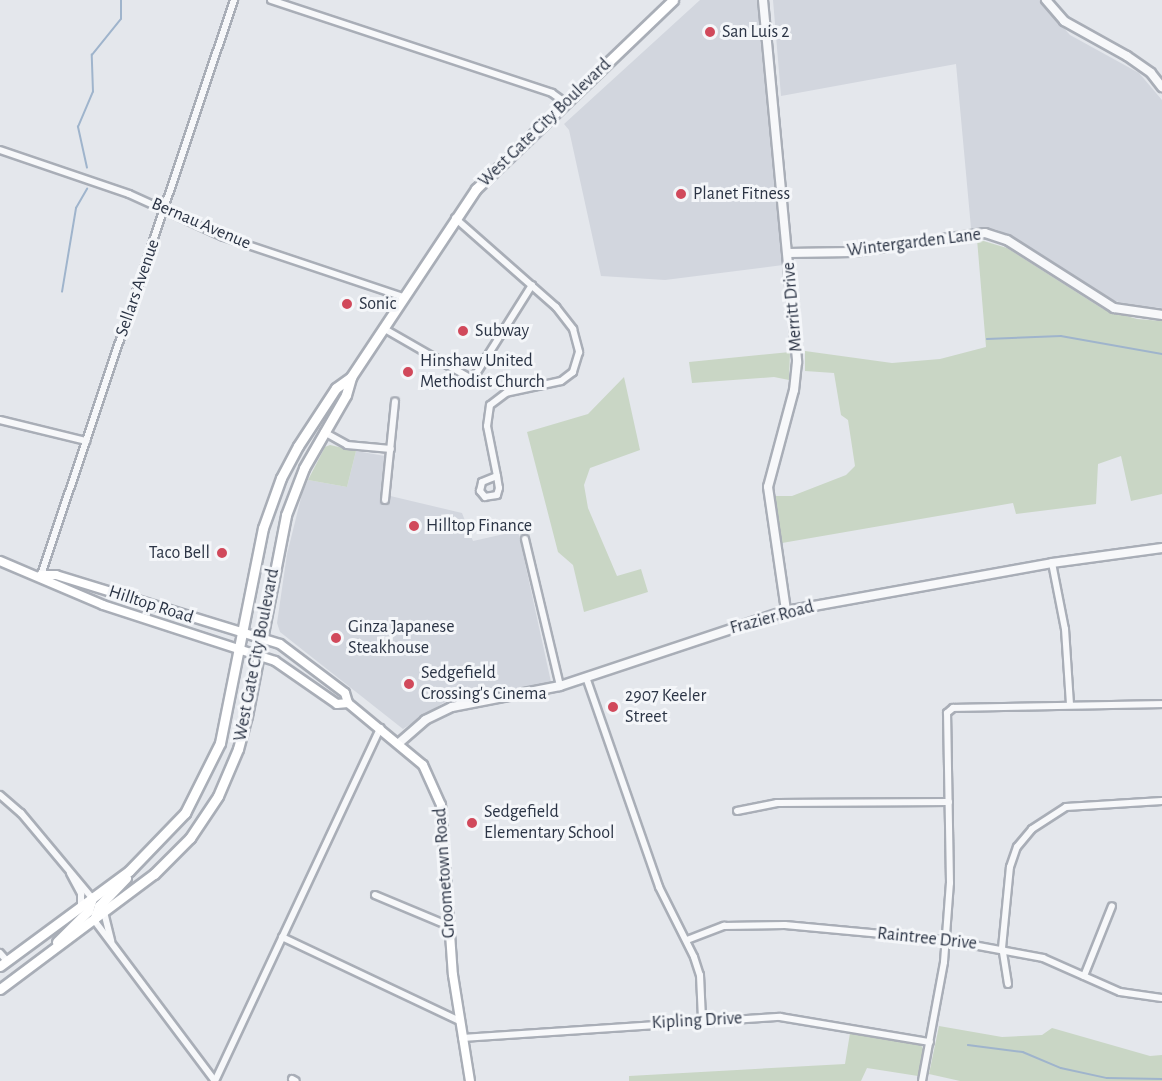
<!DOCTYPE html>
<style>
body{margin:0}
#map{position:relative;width:1162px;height:1081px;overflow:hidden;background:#e4e7ec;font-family:"Alegreya Sans",sans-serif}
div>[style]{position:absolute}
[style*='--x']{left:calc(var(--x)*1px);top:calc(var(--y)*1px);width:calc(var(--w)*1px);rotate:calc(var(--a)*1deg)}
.built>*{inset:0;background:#d2d6de}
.green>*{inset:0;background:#c9d6c5}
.stream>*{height:1.5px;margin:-0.75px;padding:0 0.75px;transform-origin:0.75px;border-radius:0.75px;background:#9fb4cc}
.roads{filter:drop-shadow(2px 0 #a9aeb7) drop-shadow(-2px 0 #a9aeb7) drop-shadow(0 2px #a9aeb7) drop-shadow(0 -2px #a9aeb7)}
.minor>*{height:6px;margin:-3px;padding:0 3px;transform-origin:3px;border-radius:3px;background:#f7f8fa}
.tertiary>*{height:8px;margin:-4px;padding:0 4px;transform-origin:4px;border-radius:4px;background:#f7f8fa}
.secondary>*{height:8px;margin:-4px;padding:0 4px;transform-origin:4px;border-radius:4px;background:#fff}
.primary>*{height:9px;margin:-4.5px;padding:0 4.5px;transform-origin:4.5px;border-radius:4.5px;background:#fff}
.dots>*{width:16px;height:16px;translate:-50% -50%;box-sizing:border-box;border:3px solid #f4f6f9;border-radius:50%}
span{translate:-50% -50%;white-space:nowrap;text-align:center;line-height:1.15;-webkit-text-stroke:6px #f4f6f9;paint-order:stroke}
.poi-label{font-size:18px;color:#2b3445}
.left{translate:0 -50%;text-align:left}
.right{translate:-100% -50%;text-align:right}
.street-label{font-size:18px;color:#2b3445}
</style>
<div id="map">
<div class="built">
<i style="clip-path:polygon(700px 0,757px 0,783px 265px,665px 280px,601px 276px,569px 130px,564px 124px)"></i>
<i style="clip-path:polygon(773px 0,1039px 0,1070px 35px,1139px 73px,1162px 100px,1162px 308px,1127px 305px,1105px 297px,1015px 238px,995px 229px,971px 228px,956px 64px,781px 96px)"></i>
<i style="clip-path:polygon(356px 451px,385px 456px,382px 494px,462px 513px,473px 541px,518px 531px,551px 682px,461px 698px,443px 703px,403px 729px,280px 632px,277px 623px,287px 554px,302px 494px,308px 480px,347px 487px)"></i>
</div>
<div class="green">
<i style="clip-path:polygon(977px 239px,1007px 248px,1103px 309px,1137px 319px,1162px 321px,1162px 494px,1131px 501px,1121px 456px,1098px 464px,1096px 504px,1016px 514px,1013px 503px,782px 543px,773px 496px,792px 496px,846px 475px,855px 466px,848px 420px,841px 415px,834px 373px,805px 371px,805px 351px,892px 363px,940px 359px,986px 347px)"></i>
<i style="clip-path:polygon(790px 352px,789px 380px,774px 377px,692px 383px,689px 362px)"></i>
<i style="clip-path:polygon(624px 377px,640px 450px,590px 468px,584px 485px,588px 508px,617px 576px,641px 569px,648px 592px,584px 612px,573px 565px,558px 552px,527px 432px,588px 414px)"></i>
<i style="clip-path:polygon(330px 445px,356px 451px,347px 487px,308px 480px,325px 447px)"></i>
<i style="clip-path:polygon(939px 1026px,1002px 1037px,1042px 1035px,1052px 1028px,1150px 1056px,1162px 1055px,1162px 1081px,960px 1081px,929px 1074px)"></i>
<i style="clip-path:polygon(850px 1033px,920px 1043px,923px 1049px,918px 1076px,867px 1068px,861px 1081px,629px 1081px,629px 1076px,845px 1064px)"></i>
</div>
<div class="stream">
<i style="--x:87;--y:168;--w:42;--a:-102.4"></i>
<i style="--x:78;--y:127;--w:38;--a:-67"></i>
<i style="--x:93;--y:92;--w:37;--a:-92"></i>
<i style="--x:92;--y:55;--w:46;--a:-51.1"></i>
<i style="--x:121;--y:19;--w:19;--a:-90"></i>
<i style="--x:62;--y:292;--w:85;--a:-80.5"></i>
<i style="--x:76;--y:208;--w:22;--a:-60"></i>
<i style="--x:987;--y:339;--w:74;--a:-2.3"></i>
<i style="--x:1061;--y:336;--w:103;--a:10.1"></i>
<i style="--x:968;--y:1045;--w:55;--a:7.3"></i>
<i style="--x:1023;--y:1052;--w:41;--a:22.8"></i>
<i style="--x:1061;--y:1068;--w:47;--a:12.3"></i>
<i style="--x:1107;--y:1078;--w:55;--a:1"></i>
</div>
<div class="roads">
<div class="minor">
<i style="--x:271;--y:0;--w:296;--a:18.3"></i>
<i style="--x:552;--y:93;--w:17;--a:36"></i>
<i style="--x:0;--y:150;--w:136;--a:18.8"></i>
<i style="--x:129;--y:194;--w:104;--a:24.4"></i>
<i style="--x:224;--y:237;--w:189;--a:18.5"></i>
<i style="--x:455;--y:218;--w:135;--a:41.4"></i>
<i style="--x:556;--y:307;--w:28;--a:52"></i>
<i style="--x:573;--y:329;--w:24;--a:75"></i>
<i style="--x:579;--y:352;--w:21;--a:107"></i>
<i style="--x:573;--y:372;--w:15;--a:143"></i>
<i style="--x:561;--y:381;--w:56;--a:167.7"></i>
<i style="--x:506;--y:393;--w:20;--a:143"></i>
<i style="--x:490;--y:405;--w:21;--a:98"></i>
<i style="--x:487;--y:426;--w:51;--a:78.7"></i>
<i style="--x:497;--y:476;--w:12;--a:81"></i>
<i style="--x:499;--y:488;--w:7;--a:106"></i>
<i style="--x:497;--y:495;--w:12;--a:171"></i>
<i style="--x:485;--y:497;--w:8;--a:-130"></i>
<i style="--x:480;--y:491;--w:9;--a:-77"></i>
<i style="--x:482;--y:482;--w:16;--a:-22"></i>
<i style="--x:383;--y:328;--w:100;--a:29.9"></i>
<i style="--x:470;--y:378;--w:7;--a:-34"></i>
<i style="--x:476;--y:374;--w:105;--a:-57.8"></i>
<i style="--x:0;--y:420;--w:89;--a:13.7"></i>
<i style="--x:324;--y:432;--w:26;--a:29"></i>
<i style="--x:347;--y:445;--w:44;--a:5.2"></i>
<i style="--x:385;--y:500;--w:99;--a:-84.2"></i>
<i style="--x:525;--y:539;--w:151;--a:76.6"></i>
<i style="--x:1052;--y:563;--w:67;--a:78.9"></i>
<i style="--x:1065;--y:629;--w:76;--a:86.2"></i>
<i style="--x:41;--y:575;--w:607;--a:-71.45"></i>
<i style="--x:586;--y:677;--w:222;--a:70.8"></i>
<i style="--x:659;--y:887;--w:78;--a:63.4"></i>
<i style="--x:694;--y:957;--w:19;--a:72"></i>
<i style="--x:700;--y:975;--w:44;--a:87.4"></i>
<i style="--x:0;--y:795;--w:28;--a:41"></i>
<i style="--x:21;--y:813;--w:111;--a:50.1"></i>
<i style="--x:737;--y:811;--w:41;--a:-11.3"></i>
<i style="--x:777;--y:803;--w:172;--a:-0.3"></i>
<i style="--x:70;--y:873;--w:24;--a:62"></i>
<i style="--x:81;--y:894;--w:12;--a:90"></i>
<i style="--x:375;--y:895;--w:80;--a:22.7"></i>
<i style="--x:104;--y:912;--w:30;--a:76"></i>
<i style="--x:94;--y:920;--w:201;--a:53.1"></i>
<i style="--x:282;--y:937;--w:197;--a:25.3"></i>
<i style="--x:687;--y:940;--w:40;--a:-21"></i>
<i style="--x:724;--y:926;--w:61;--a:-0.9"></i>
<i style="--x:785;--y:925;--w:162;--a:5.3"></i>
<i style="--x:946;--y:940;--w:99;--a:10.5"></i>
<i style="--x:1043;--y:958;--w:84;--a:23.8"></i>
<i style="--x:1120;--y:992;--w:42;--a:8.1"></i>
<i style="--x:0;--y:953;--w:11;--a:49"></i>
<i style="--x:1084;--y:976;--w:75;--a:-68.2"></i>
<i style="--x:1008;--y:984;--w:36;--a:-99"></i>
<i style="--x:1002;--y:948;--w:81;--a:-84.4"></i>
<i style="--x:1010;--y:867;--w:21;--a:-71"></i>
<i style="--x:1017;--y:847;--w:23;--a:-50"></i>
<i style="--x:1032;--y:829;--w:40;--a:-32.9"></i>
<i style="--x:1066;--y:807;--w:96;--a:-3.6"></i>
<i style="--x:462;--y:1038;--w:319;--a:-3.8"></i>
<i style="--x:780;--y:1017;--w:152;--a:9.5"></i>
<i style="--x:292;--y:1079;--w:4;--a:27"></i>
<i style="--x:215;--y:1081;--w:390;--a:-64.9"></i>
<i style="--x:922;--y:1081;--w:121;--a:-79.5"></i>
<i style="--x:944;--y:962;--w:79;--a:-85.7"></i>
<i style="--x:950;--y:883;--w:170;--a:-91"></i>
<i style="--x:947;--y:713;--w:8;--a:-40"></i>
<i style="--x:953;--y:708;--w:209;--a:-1.1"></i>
</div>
<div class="tertiary">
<i style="--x:763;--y:0;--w:364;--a:84.6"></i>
<i style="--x:797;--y:362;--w:28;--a:96"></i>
<i style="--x:794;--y:390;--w:100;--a:105"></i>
<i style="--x:768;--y:487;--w:125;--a:81.7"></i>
<i style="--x:1046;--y:0;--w:28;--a:49"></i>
<i style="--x:1064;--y:21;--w:72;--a:29.1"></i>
<i style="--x:1127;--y:56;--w:29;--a:35"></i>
<i style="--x:1151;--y:73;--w:18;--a:52"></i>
<i style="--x:788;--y:253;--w:65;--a:-0.9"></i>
<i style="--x:853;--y:252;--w:133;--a:-8.2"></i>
<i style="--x:985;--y:233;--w:23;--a:18"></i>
<i style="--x:1007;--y:240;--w:127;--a:32.4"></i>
<i style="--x:1114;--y:308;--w:49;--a:8.3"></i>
<i style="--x:399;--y:743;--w:35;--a:-41"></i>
<i style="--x:425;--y:720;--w:30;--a:-26"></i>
<i style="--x:452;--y:707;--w:110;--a:-11"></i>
<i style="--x:560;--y:686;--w:238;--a:-18.4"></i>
<i style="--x:786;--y:611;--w:270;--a:-10.2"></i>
<i style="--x:1052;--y:563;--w:111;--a:-7.8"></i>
</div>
<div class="secondary">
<i style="--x:0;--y:561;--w:112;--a:23.1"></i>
<i style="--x:103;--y:605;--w:181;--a:18"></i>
<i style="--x:275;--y:661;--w:75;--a:34.7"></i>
<i style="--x:337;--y:704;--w:11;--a:-5"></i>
<i style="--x:41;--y:575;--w:15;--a:0"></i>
<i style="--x:56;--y:575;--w:234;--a:17.1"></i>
<i style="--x:280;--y:644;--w:81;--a:37"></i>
<i style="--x:345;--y:693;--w:10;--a:73"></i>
<i style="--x:348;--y:703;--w:97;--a:39.6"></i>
<i style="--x:423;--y:765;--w:44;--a:65.8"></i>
<i style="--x:441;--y:805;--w:170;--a:86"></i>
<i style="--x:453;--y:975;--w:107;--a:80.9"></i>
</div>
<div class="primary">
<i style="--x:94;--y:920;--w:15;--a:-70"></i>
<i style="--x:99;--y:906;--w:39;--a:-46"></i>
<i style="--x:57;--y:942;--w:44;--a:-45"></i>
<i style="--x:88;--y:911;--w:14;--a:-73"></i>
<i style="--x:0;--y:966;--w:160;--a:-36.4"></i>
<i style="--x:129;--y:871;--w:81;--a:-46"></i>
<i style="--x:185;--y:813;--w:78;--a:-63.4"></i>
<i style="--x:220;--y:743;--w:219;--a:-78.7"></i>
<i style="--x:263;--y:528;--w:53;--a:-70.2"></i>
<i style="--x:281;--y:478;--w:36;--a:-62"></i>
<i style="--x:298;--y:446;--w:69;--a:-56.8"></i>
<i style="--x:336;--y:388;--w:19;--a:-36"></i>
<i style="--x:351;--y:377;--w:226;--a:-56.4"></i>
<i style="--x:476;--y:189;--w:273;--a:-43.8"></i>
<i style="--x:0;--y:989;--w:192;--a:-36.8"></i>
<i style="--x:154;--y:874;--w:51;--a:-45"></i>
<i style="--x:190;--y:838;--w:50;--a:-56.3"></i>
<i style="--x:218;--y:796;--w:51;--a:-66.9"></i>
<i style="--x:238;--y:749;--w:34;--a:-75"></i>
<i style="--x:247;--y:716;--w:205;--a:-79"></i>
<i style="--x:286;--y:515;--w:50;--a:-69"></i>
<i style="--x:304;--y:468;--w:84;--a:-60.1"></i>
<i style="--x:346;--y:395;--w:19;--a:-74"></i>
</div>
</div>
<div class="dots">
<i style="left:710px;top:32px;background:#d1495b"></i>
<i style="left:681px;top:194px;background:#d1495b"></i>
<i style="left:347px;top:304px;background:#d1495b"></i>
<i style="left:463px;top:331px;background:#d1495b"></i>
<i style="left:408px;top:372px;background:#d1495b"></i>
<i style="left:414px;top:526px;background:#d1495b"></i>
<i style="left:222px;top:553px;background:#d1495b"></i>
<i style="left:336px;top:638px;background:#d1495b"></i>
<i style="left:409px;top:684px;background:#d1495b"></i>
<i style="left:613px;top:707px;background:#d1495b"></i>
<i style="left:472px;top:823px;background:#d1495b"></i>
</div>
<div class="poi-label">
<span class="left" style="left:722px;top:32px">San Luis 2</span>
<span class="left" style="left:693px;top:194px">Planet Fitness</span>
<span class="left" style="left:359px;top:304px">Sonic</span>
<span class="left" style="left:475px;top:331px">Subway</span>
<span class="left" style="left:420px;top:372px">Hinshaw United<br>Methodist Church</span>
<span class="left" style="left:426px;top:526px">Hilltop Finance</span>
<span class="right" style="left:210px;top:553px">Taco Bell</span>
<span class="left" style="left:348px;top:638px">Ginza Japanese<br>Steakhouse</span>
<span class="left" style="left:421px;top:684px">Sedgefield<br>Crossing's Cinema</span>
<span class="left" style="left:625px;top:707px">2907 Keeler<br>Street</span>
<span class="left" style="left:484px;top:823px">Sedgefield<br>Elementary School</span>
</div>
<div class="street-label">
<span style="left:545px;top:123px;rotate:-44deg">West Gate City Boulevard</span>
<span style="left:201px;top:224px;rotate:23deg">Bernau Avenue</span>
<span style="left:914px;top:243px;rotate:-7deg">Wintergarden Lane</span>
<span style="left:138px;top:288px;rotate:-71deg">Sellars Avenue</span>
<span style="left:793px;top:307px;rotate:-95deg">Merritt Drive</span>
<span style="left:151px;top:605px;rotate:18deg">Hilltop Road</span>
<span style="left:772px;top:618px;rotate:-15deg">Frazier Road</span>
<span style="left:257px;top:655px;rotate:-79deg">West Gate City Boulevard</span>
<span style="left:445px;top:873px;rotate:-94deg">Groometown Road</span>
<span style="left:927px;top:939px;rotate:6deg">Raintree Drive</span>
<span style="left:697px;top:1021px;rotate:-3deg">Kipling Drive</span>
</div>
</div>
